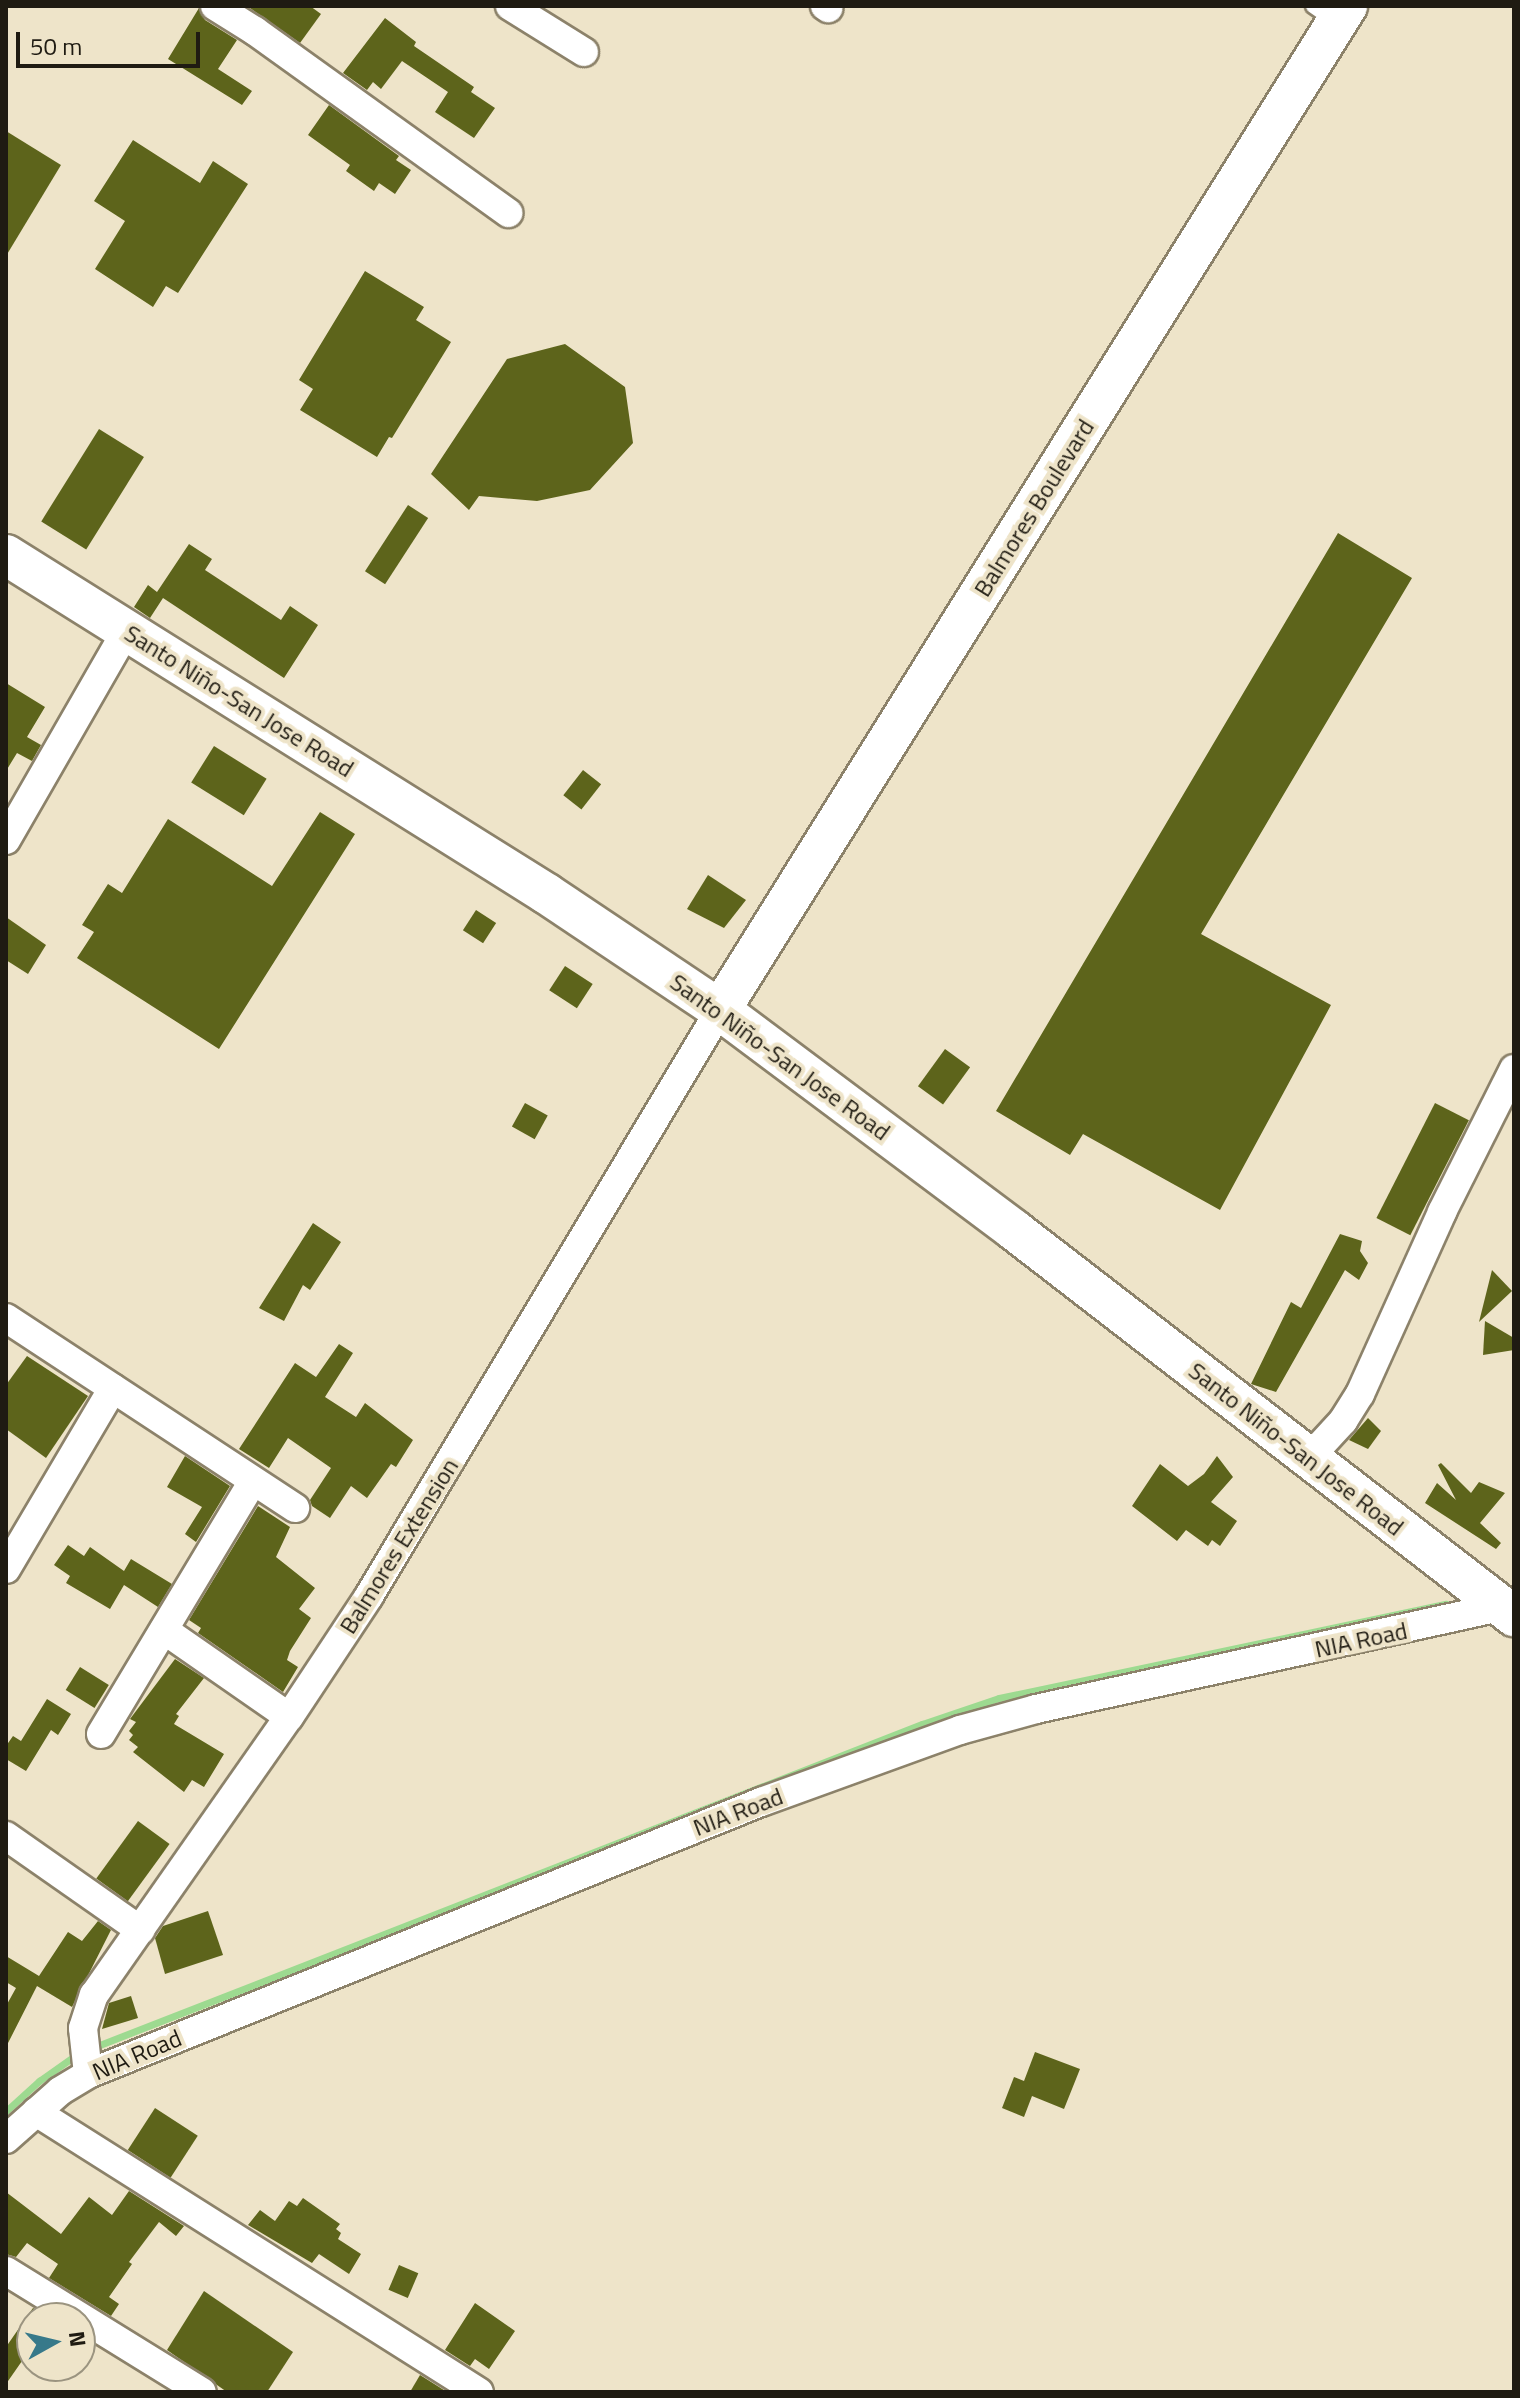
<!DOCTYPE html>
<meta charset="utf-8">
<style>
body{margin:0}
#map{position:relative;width:1520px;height:2398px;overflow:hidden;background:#eee4c9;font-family:"Titillium Web",sans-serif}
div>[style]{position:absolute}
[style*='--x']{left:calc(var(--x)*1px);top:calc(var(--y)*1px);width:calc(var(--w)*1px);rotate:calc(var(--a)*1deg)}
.stream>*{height:7px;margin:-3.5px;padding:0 3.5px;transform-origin:3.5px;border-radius:3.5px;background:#9dda90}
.building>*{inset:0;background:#5d641b;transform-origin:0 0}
.roads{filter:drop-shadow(2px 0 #8c826a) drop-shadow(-2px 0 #8c826a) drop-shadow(0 2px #8c826a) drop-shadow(0 -2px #8c826a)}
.lane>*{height:14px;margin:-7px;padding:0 7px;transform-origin:7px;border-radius:7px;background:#fff}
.street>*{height:28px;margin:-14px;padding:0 14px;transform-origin:14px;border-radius:14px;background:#fff}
.secondary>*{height:40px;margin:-20px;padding:0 20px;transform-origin:20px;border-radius:20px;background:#fff}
span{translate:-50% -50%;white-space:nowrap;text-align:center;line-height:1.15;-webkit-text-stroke:8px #eee4c9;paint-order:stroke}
.street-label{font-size:24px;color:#1f1b12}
.frame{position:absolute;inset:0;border:8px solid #1f1b12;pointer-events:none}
.north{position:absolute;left:16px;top:2302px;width:80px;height:80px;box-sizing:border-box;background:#eee4c9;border:2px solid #9b9480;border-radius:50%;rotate:82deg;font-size:22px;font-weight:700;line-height:32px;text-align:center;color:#1f1b12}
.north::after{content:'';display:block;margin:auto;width:28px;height:36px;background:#37798a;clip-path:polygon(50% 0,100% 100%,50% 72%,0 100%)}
.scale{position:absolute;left:16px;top:32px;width:184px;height:36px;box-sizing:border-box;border:4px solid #1f1b12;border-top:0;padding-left:10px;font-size:24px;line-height:28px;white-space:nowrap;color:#1f1b12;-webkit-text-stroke:6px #eee4c9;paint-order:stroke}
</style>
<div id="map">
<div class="stream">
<i style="--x:97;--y:2046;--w:886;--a:-21.32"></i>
<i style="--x:922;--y:1724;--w:81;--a:-18.7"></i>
<i style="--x:999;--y:1698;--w:457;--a:-11.9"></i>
<i style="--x:6;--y:2111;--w:45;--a:-42.3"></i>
<i style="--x:39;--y:2081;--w:42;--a:-35.2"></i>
</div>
<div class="building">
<i style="clip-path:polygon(247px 6px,310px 6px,321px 14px,300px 43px)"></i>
<i style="clip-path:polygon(199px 8px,205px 20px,237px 40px,218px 69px,252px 91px,242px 105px,168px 59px)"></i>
<i style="clip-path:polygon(385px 18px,416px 42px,414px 46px,474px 87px,471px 92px,495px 108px,474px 138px,435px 112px,448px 92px,402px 61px,381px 89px,373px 82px,367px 90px,343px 73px)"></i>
<i style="clip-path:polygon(329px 105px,399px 156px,396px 160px,411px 170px,395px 194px,379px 183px,374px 191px,346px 171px,350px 165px,308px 135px)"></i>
<i style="clip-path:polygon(6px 131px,61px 165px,6px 256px)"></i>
<i style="clip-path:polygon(133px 140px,200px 183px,213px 161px,248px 184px,178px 293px,166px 286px,153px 307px,95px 269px,125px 221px,94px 201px)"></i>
<i style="clip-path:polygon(365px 271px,424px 307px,416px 320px,451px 342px,392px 438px,389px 437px,377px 457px,300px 410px,313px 389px,299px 380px)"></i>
<i style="clip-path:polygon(565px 344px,625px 387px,633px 443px,590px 490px,537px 501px,479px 496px,469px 510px,431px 474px,507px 359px)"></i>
<i style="left:99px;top:429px;width:53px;height:109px;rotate:32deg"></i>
<i style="left:408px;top:505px;width:24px;height:79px;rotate:33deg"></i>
<i style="clip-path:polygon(1338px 533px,1412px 578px,1201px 934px,1331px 1005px,1220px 1210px,1083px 1134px,1070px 1155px,996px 1111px)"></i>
<i style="clip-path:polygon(189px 544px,212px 559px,205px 570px,281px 620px,290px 606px,318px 625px,284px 678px,163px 598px,150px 618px,134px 607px,148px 585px,157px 592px)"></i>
<i style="clip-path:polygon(6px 683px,45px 707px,27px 737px,41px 745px,32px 761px,17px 753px,6px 771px)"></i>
<i style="left:214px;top:746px;width:62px;height:43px;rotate:32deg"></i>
<i style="left:583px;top:770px;width:23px;height:32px;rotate:38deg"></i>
<i style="clip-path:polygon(320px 812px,355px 834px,219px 1049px,77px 958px,94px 932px,82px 925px,108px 884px,122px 893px,168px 819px,272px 886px)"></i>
<i style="clip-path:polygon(708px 875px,746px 900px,724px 928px,687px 909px)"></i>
<i style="left:476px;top:910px;width:24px;height:24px;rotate:33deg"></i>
<i style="clip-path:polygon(6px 917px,46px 945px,28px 974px,6px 960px)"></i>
<i style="left:565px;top:966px;width:33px;height:29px;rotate:33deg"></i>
<i style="left:945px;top:1049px;width:31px;height:46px;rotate:36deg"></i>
<i style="left:525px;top:1103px;width:26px;height:27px;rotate:29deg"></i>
<i style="left:1435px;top:1103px;width:38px;height:129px;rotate:27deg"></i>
<i style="clip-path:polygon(313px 1223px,341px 1242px,310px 1290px,303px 1285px,284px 1321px,259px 1308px)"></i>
<i style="clip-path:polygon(1340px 1234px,1362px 1241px,1360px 1251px,1368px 1263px,1359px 1280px,1345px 1270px,1276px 1392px,1251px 1384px,1291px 1302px,1301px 1308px)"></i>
<i style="clip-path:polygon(1492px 1270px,1512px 1291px,1479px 1322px)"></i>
<i style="clip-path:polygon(1485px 1321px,1514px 1338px,1514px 1350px,1483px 1355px)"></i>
<i style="clip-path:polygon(339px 1344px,353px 1353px,325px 1397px,356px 1417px,365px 1403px,413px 1440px,396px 1467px,391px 1464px,367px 1498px,351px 1486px,330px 1518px,312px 1506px,310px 1500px,331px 1468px,288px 1438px,269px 1468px,239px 1449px,295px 1363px,316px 1377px)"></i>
<i style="clip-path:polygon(27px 1356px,88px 1396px,46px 1458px,6px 1429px,6px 1385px)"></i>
<i style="clip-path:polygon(1368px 1418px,1381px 1431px,1368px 1449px,1349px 1440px)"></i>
<i style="clip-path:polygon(185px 1456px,230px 1486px,196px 1542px,185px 1534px,202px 1507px,167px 1487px)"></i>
<i style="clip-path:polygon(1217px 1456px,1233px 1477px,1211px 1502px,1237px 1521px,1220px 1546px,1212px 1540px,1208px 1546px,1186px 1530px,1177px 1541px,1132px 1506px,1160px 1464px,1188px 1486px,1204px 1474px)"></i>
<i style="clip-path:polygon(1441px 1463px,1471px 1493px,1479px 1482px,1505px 1493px,1480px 1523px,1501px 1543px,1496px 1549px,1425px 1503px,1437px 1483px,1456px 1500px,1438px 1465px)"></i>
<i style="clip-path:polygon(258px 1506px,290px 1527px,276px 1557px,315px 1588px,299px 1609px,311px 1618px,290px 1651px,287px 1660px,298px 1667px,283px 1692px,198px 1633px,201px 1628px,189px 1620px)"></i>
<i style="clip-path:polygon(68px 1545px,84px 1556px,90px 1547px,124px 1571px,131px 1559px,172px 1584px,158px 1607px,124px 1585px,110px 1609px,66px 1583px,70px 1576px,54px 1565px)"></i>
<i style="clip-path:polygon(175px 1659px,204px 1678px,176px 1714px,179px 1716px,174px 1724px,224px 1754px,204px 1787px,192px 1780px,184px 1792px,133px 1752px,138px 1747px,129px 1740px,133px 1735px,129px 1731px,136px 1722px,130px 1719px)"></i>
<i style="left:80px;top:1667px;width:34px;height:27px;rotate:32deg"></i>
<i style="clip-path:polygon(47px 1699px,71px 1714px,58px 1735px,51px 1730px,26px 1771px,6px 1759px,6px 1746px,13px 1736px,21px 1741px)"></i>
<i style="left:138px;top:1821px;width:39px;height:71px;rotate:36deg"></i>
<i style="clip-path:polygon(208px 1911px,223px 1955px,165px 1974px,155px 1938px,163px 1926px)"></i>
<i style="clip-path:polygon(98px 1921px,111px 1930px,72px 2007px,37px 1986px,6px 2047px,6px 2006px,16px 1988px,6px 1982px,6px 1956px,39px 1976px,68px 1932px,82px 1941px)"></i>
<i style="clip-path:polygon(131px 1996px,138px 2018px,102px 2029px,109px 2003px)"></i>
<i style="clip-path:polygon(1035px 2052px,1080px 2069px,1064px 2109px,1032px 2096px,1024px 2117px,1002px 2108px,1014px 2077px,1024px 2081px)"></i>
<i style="left:155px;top:2108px;width:51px;height:50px;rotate:33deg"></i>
<i style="clip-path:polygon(129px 2191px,184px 2226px,176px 2236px,159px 2222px,129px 2262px,132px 2264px,109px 2297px,119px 2304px,111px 2316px,49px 2278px,58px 2264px,27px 2243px,16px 2257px,6px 2254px,6px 2192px,61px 2234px,89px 2197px,112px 2215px)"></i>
<i style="clip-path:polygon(303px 2198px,340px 2224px,336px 2229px,341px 2233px,338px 2239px,361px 2254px,349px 2274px,319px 2254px,312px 2263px,248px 2225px,260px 2210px,275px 2221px,289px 2201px,297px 2206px)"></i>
<i style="left:399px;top:2265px;width:21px;height:27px;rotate:23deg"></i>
<i style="clip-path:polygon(204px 2291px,293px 2352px,267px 2392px,227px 2392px,167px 2350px)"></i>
<i style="clip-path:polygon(475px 2303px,515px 2331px,489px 2369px,475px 2359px,470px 2366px,445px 2350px)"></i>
<i style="clip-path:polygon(33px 2308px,50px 2318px,32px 2318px,32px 2368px,22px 2361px,6px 2384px,6px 2347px)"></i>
<i style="clip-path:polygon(420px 2375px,447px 2392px,410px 2392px)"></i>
</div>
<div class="roads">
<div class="lane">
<i style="--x:1313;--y:6;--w:24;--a:35"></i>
</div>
<div class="street">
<i style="--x:215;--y:6;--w:47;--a:32"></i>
<i style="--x:255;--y:31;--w:312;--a:35.7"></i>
<i style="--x:510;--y:6;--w:87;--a:31.9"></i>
<i style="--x:825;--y:6;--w:4;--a:34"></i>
<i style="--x:6;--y:840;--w:241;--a:-60.1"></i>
<i style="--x:6;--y:1318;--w:346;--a:33.3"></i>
<i style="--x:1308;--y:1459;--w:52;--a:-47.4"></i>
<i style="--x:1343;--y:1421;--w:32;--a:-58"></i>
<i style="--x:1360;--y:1394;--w:200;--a:-65.7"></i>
<i style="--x:1442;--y:1212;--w:160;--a:-63.3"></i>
<i style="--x:6;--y:1569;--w:210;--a:-59.4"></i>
<i style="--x:164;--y:1630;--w:152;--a:34.8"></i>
<i style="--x:101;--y:1734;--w:295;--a:-59"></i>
<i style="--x:6;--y:1836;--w:164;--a:35"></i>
<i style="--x:88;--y:2074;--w:46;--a:-96.2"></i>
<i style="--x:83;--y:2028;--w:35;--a:-72"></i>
<i style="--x:94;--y:1995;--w:340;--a:-55"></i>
<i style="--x:289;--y:1717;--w:145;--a:-56.5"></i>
<i style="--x:369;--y:1596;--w:683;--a:-59.08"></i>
<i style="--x:36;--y:2112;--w:524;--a:32.3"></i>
<i style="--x:6;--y:2139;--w:72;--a:-41.6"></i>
<i style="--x:60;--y:2091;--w:33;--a:-31"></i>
<i style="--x:88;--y:2074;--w:726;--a:-22.01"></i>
<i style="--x:761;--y:1802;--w:212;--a:-19.9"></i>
<i style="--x:960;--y:1730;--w:79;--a:-15.4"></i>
<i style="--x:1036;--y:1709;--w:488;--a:-12.4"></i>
<i style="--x:6;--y:2271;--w:230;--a:31.7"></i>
</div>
<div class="secondary">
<i style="--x:6;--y:555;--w:638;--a:32.07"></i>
<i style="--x:547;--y:894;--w:208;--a:33.8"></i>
<i style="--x:720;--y:1010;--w:367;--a:36.8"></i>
<i style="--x:1014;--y:1230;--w:632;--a:37.67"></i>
<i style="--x:720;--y:1010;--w:1184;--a:-58.02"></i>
</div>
</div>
<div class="street-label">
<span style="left:1034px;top:508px;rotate:-58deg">Balmores Boulevard</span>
<span style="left:239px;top:701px;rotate:32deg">Santo Niño-San Jose Road</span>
<span style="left:780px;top:1057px;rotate:36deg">Santo Niño-San Jose Road</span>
<span style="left:1296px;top:1449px;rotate:38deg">Santo Niño-San Jose Road</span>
<span style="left:399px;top:1546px;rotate:-58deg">Balmores Extension</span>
<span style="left:1361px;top:1640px;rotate:-12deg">NIA Road</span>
<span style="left:738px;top:1812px;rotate:-21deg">NIA Road</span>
<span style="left:137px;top:2055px;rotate:-23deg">NIA Road</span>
</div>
<div class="frame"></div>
<div class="north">N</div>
<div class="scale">50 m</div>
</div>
